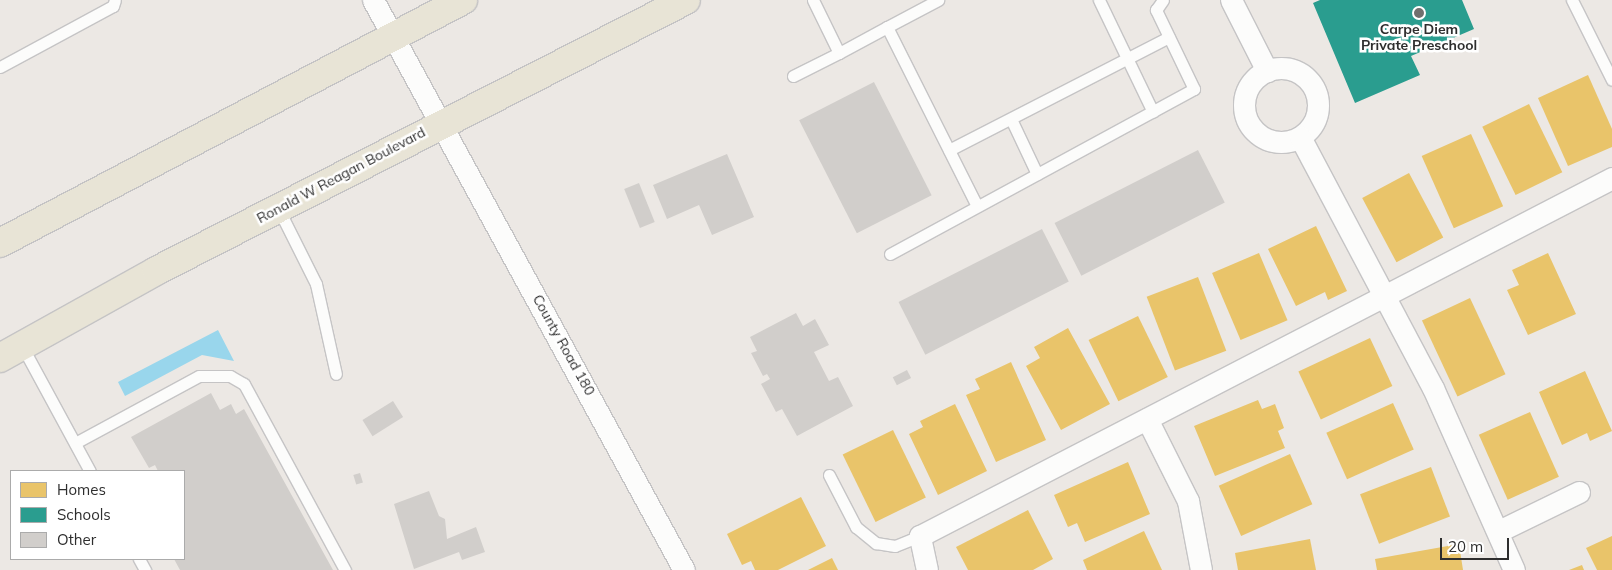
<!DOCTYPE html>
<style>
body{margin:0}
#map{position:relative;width:1612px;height:570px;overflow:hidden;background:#ece8e4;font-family:Mulish,sans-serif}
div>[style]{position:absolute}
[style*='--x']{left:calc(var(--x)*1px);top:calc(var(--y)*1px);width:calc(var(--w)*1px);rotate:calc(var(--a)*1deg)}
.water>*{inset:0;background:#99d6ec}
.homes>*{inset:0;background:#e9c46a;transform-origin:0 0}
.schools>*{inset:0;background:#2a9d8f}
.building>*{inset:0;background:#d1cecb;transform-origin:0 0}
.roads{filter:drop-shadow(1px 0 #c5c4c5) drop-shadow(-1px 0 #c5c4c5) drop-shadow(0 1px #c5c4c5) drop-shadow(0 -1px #c5c4c5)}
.lane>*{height:11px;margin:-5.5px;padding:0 5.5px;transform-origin:5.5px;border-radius:5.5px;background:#fcfcfb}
.street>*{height:21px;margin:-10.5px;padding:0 10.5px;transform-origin:10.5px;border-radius:10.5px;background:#fcfcfb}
.street>.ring{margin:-10.5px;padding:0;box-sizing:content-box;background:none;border:21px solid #fcfcfb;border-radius:50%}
.primary>*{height:28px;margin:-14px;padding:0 14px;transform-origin:14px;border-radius:14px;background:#e8e4d6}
.dots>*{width:14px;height:14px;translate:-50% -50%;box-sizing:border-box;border:2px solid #fff;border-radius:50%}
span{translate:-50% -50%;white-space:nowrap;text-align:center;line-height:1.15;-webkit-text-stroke:5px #fff;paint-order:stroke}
.poi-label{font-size:14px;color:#2e2e2e;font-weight:700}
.street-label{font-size:14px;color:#2e2e2e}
.legend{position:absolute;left:10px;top:470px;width:175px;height:90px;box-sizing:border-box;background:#fff;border:1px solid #ababab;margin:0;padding:6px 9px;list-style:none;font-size:15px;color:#2e2e2e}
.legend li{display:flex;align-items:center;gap:10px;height:25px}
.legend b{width:25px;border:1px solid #ababab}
.scale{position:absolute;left:1440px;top:538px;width:69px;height:22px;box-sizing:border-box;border:2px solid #2e2e2e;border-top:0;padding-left:6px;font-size:15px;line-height:18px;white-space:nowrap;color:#2e2e2e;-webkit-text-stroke:4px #fff;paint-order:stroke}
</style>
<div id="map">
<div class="water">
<i style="clip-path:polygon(218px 330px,234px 361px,202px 355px,125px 396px,118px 382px)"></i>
</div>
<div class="homes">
<i style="clip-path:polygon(1588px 75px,1612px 129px,1612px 147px,1568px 166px,1538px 98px)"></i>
<i style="left:1529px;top:104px;width:76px;height:52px;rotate:64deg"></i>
<i style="left:1471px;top:134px;width:79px;height:54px;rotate:66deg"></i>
<i style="left:1409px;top:173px;width:73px;height:53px;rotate:62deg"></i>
<i style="clip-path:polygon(1316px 226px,1347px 291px,1328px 300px,1325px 292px,1296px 306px,1268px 249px)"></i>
<i style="left:1259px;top:253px;width:73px;height:51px;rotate:67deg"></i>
<i style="clip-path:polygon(1548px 253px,1576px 314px,1528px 335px,1507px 290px,1519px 285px,1512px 270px)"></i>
<i style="left:1198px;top:277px;width:79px;height:55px;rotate:69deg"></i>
<i style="left:1470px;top:298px;width:84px;height:53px;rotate:65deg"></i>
<i style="left:1138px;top:316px;width:68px;height:55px;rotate:64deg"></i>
<i style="clip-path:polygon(1068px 328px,1110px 404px,1061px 430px,1026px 366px,1040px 358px,1034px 347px)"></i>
<i style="left:1370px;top:338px;width:53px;height:79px;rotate:65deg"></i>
<i style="clip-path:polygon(1011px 362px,1046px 440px,996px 462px,966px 395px,980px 389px,975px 379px)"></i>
<i style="clip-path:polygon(1585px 371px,1612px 431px,1590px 441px,1587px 433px,1562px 445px,1539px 392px)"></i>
<i style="clip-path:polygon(1258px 400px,1262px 409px,1275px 404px,1284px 428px,1278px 431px,1285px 448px,1215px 476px,1194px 426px)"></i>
<i style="left:1393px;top:403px;width:51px;height:73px;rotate:66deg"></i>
<i style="clip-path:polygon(955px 404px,987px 471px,938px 495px,909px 434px,923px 427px,920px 421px)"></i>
<i style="left:1530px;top:412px;width:71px;height:56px;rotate:66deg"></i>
<i style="left:893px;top:430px;width:75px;height:56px;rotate:64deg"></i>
<i style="left:1290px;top:454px;width:55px;height:78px;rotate:66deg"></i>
<i style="clip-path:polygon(1128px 462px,1150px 514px,1085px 542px,1077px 523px,1068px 527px,1054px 495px)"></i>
<i style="left:1431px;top:467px;width:53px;height:76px;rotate:69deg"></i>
<i style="clip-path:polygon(801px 497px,826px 546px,778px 570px,755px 570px,751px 561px,742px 565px,727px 534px)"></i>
<i style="clip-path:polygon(1028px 510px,1053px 559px,1033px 570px,968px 570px,956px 547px)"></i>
<i style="clip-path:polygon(1144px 531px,1162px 570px,1087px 570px,1083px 560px)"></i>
<i style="clip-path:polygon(1612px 536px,1612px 570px,1597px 570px,1586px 548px)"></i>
<i style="clip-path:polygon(1310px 539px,1316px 570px,1238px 570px,1235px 553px)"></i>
<i style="clip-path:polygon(1459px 544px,1463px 570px,1377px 570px,1375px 559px)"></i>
<i style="clip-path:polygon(832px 558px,838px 570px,808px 570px)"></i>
<i style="clip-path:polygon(1582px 565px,1584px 570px,1569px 570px)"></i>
</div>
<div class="schools">
<i style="clip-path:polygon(1320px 0,1462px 0,1474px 29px,1411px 56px,1420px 75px,1355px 103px,1313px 3px)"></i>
</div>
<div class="building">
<i style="left:874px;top:82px;width:127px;height:84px;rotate:63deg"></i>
<i style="left:1198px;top:150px;width:59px;height:161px;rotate:63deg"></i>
<i style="clip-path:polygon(727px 154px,754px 217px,712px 235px,699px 205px,667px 219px,653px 185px)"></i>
<i style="left:639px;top:183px;width:42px;height:16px;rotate:68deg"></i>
<i style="left:1042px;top:229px;width:59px;height:161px;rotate:63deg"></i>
<i style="clip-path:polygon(796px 313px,803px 326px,815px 319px,829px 345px,814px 352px,829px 381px,838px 377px,853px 406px,797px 436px,782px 409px,776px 412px,761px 384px,770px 379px,767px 374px,763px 376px,751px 353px,757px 351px,750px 337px)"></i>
<i style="left:907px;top:370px;width:9px;height:16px;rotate:63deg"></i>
<i style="clip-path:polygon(211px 393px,220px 410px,231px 404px,236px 414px,244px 409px,333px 570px,180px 570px,174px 559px,184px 559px,184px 471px,158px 471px,155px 465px,149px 468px,131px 437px)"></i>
<i style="left:393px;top:401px;width:19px;height:36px;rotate:58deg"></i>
<i style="left:360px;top:473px;width:10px;height:7px;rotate:73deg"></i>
<i style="clip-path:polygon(429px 491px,439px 516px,445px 519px,447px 539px,476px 527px,485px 552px,462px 560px,459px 552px,414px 569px,394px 504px)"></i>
</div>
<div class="roads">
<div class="lane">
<i style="--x:813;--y:0;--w:59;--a:63.9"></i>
<i style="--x:839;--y:53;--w:55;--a:-28.4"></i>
<i style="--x:887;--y:27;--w:200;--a:63.3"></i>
<i style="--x:1099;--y:0;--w:124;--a:64.3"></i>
<i style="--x:1572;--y:0;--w:89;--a:63.4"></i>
<i style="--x:887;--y:27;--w:58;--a:-27.9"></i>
<i style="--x:0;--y:67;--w:128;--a:-28.4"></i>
<i style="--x:113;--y:6;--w:6;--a:-72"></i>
<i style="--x:793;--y:76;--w:51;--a:-26.6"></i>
<i style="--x:1011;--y:119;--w:61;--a:64.7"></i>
<i style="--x:949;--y:150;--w:247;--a:-27.2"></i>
<i style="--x:278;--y:208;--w:85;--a:63.4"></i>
<i style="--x:316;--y:284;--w:92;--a:77.5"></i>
<i style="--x:890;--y:254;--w:346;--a:-28.5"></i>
<i style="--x:1194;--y:89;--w:88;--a:-115.7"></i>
<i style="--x:1156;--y:10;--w:12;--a:-55"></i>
<i style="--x:22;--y:346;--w:142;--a:61.5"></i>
<i style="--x:75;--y:443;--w:141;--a:-28.4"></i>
<i style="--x:199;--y:376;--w:31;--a:0"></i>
<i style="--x:230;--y:376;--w:16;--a:30"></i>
<i style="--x:244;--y:384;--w:212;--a:61.5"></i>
<i style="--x:829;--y:475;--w:59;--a:62.6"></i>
<i style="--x:856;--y:527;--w:26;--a:39"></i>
<i style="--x:876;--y:543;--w:19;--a:9"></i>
<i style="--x:895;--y:546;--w:27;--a:-22"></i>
<i style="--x:139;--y:559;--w:13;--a:61"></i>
</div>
<div class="street">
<i style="--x:373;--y:0;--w:649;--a:61.38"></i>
<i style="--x:1231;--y:0;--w:80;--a:63.1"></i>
<i class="ring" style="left:1244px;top:68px;width:53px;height:53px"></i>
<i style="--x:1300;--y:137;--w:284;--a:62.1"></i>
<i style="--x:1433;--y:388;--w:199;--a:66"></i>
<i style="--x:1147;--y:419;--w:92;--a:63.4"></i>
<i style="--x:1188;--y:501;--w:70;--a:79.3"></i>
<i style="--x:1499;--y:531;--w:89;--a:-26"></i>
<i style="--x:927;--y:570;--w:35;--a:-102"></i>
<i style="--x:920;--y:536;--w:779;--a:-27.35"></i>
</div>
<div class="primary">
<i style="--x:0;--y:243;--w:523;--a:-27.69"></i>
<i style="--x:0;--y:358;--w:179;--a:-29.1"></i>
<i style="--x:156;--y:271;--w:595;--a:-27.08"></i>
</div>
</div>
<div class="dots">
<i style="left:1419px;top:13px;background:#706f6e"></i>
</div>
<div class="poi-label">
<span style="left:1419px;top:37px">Carpe Diem<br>Private Preschool</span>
</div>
<div class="street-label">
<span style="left:341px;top:175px;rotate:-28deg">Ronald W Reagan Boulevard</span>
<span style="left:564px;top:345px;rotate:61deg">County Road 180</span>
</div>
<ul class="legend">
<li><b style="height:14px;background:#e9c46a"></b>Homes</li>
<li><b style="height:14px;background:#2a9d8f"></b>Schools</li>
<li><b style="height:14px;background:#d1cecb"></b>Other</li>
</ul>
<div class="scale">20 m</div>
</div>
